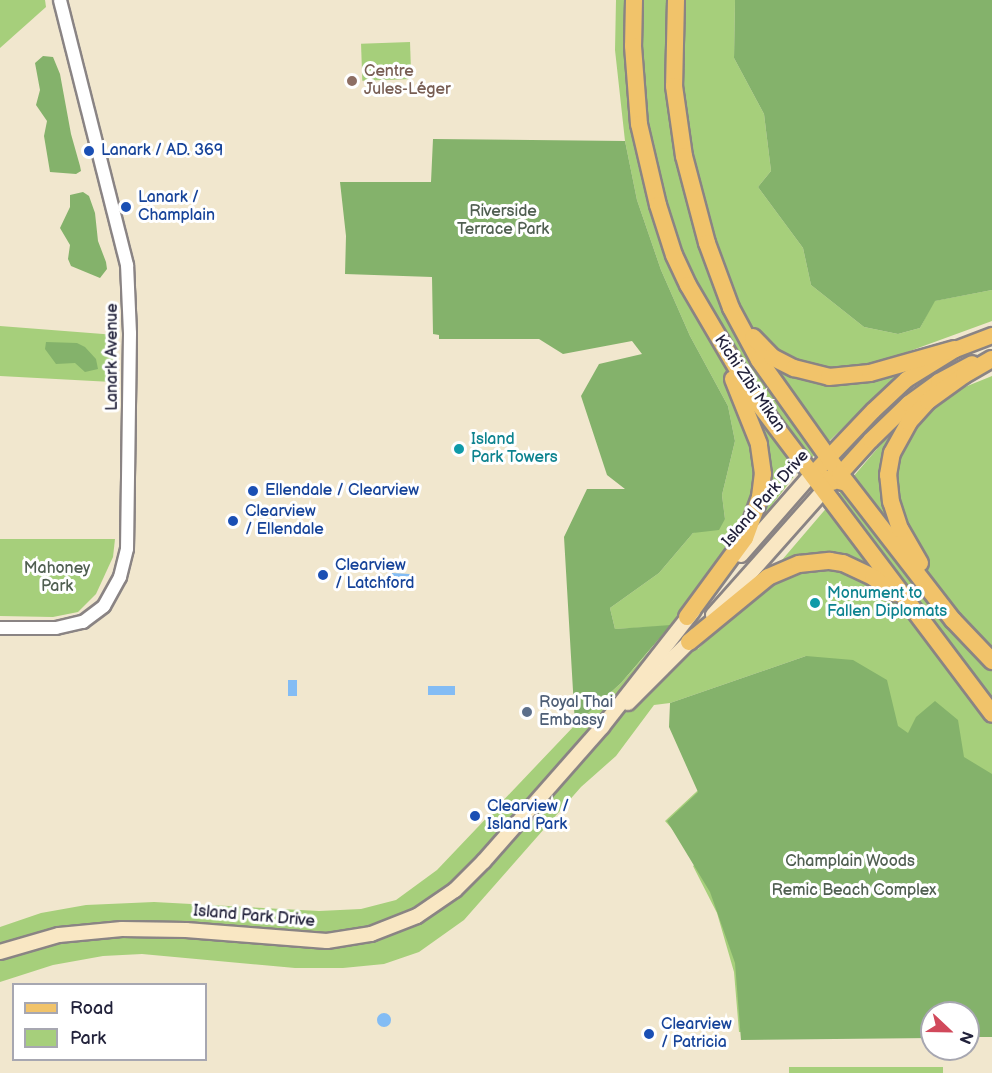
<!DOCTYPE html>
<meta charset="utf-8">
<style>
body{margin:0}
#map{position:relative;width:992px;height:1073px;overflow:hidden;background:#f1e7ce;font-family:"Balsamiq Sans",sans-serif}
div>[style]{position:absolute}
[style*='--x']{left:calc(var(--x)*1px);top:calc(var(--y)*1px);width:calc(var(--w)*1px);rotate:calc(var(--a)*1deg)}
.green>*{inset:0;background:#a6cf7b;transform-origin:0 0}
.forest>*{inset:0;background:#84b26b}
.water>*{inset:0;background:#83bcf4;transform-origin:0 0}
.round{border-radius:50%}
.roads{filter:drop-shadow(2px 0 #8a8484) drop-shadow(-2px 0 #8a8484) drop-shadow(0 2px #8a8484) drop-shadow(0 -2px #8a8484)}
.tertiary>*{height:12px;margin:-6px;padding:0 6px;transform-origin:6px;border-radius:6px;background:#fff}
.secondary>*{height:14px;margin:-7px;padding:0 7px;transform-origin:7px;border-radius:7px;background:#f9e7c3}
.primary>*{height:15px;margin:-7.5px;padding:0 7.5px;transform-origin:7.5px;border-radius:7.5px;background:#f1c36a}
.trunk>*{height:16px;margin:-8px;padding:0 8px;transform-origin:8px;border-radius:8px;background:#f1c36a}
.dots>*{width:16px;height:16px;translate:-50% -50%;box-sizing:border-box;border:3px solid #fff;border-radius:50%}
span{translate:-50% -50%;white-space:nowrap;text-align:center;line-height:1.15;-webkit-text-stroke:6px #fff;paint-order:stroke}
.education-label{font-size:16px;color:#785e54}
.left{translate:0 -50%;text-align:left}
.transit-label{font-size:16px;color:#164399}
.park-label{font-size:16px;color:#505f51}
.street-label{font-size:16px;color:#22223b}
.culture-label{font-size:16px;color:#0d838f}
.service-label{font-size:16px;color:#4e5e75}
.legend{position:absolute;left:12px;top:983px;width:195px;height:78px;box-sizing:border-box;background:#fff;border:2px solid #a7a7b1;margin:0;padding:8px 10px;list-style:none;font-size:18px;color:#22223b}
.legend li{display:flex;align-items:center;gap:12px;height:30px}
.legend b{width:30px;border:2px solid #a7a7b1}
.north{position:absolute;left:920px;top:1001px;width:60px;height:60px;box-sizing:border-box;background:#fff;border:2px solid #a7a7b1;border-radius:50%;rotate:112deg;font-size:16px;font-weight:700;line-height:24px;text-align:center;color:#22223b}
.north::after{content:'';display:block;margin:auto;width:21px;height:27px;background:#d1495b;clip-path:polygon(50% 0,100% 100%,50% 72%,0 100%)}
</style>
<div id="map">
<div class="green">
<i style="clip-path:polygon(0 0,45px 0,46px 7px,0 48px)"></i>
<i style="clip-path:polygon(616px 0,735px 0,734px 58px,764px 114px,771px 171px,758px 187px,803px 248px,811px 285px,864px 327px,898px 334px,920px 328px,934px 301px,992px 290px,992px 321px,877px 363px,901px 372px,798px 471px,763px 517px,744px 524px,716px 570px,671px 625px,698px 649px,747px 603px,785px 578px,781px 566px,782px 560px,900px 422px,920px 421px,955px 391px,992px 376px,992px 859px,968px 1013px,932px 1013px,932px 1032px,739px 1032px,734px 972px,717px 913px,693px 866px,700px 860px,665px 821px,710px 779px,806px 656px,670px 703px,654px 705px,616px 756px,581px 787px,464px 920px,419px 952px,384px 964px,343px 968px,295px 968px,142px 954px,103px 956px,53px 965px,0 982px,0 927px,41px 913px,86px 905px,154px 902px,319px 911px,361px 909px,396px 900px,437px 870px,575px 725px,621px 683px,671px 626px,615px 629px,610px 608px,659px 573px,693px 533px,725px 519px,722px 495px,735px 441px,728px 406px,690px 336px,661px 270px,637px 200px,625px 141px,615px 50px)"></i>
<i style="left:410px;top:42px;width:37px;height:49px;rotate:88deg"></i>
<i style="clip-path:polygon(0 326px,116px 335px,115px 378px,112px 382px,0 376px)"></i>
<i style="clip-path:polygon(0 539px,115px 539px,113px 557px,96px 594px,78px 612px,53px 617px,0 616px)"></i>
<i style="left:789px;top:1067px;width:154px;height:6px"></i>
</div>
<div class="forest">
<i style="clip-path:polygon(735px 0,992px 0,992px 290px,935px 301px,920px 328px,898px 334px,864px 327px,811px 285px,803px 248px,758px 187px,771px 171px,764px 114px,734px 58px)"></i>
<i style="clip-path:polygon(43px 56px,53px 57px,60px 74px,71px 134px,80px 166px,81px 171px,76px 174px,50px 172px,44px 136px,47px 121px,36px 105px,40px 90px,35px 63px)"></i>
<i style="clip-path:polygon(433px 139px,625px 141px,637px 200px,661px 270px,690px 336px,728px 406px,735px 441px,722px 495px,725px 519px,719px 530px,693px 533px,659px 573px,610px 608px,615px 629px,671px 625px,621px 683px,575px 725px,564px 537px,587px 489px,625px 489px,607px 475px,581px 396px,599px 364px,642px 354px,632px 341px,563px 354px,539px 339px,439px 339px,439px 335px,433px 334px,432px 277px,345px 274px,346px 236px,340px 182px,431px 182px)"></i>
<i style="clip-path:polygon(83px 192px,89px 196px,95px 213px,98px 241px,106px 262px,107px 269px,100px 278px,71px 266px,68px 259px,70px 245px,60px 228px,70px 207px,70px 195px)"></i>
<i style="clip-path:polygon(46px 342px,77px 343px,85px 347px,96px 359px,98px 369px,85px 372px,75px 363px,56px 364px,45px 349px)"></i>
<i style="clip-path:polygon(806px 656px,853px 660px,887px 680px,898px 726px,908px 733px,916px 717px,935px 701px,958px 720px,964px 757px,992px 774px,992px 1037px,968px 1037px,968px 1013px,932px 1013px,932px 1038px,741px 1040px,735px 963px,710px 892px,667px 821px,698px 792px,669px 727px,670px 703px)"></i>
</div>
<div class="water">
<i style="clip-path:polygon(392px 573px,410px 574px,410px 582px,391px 582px)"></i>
<i style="left:288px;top:680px;width:9px;height:16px"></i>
<i style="left:428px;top:686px;width:27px;height:9px"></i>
<i class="round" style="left:377px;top:1013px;width:14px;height:14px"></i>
</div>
<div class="roads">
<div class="tertiary">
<i style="--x:0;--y:628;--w:56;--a:0"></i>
<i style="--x:56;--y:628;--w:28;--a:-13"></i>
<i style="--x:83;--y:622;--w:26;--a:-37"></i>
<i style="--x:104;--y:606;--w:33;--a:-61"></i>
<i style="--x:120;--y:577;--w:29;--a:-76"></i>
<i style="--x:127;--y:549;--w:216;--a:-89.2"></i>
<i style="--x:130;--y:333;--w:68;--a:-92.5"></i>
<i style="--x:127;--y:265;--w:273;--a:-104.2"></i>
</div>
<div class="secondary">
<i style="--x:741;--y:555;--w:108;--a:-48.8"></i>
<i style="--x:713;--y:615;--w:167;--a:-48.4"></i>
<i style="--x:628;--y:703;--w:95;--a:-45"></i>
<i style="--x:0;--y:952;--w:61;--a:-16.1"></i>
<i style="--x:59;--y:935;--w:63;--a:-5.4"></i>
<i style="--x:122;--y:929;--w:64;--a:0.9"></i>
<i style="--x:186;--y:930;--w:141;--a:4.5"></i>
<i style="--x:327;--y:941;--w:45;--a:-9"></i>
<i style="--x:371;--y:934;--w:49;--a:-21.4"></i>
<i style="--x:417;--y:916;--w:46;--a:-34.4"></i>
<i style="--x:455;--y:890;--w:41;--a:-45"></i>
<i style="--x:484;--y:861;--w:179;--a:-48.6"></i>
<i style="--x:602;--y:727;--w:147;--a:-51.9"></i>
</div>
<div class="primary">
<i style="--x:832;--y:482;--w:57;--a:-47.9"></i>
<i style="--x:870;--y:440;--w:53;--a:-44.2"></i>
<i style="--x:908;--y:403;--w:37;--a:-36"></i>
<i style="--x:938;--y:381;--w:38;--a:-28"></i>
<i style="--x:846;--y:483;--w:35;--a:-165"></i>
<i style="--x:812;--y:474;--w:88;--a:-46.4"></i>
<i style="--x:873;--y:410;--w:45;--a:-43.2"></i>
<i style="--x:906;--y:379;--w:57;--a:-31.5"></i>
<i style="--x:955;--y:349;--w:40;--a:-21"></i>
</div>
<div class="trunk">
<i style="--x:634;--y:0;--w:46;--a:91.2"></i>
<i style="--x:633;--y:46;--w:78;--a:85.6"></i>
<i style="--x:639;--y:124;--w:83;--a:76.8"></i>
<i style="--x:658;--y:205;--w:52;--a:72.3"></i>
<i style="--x:674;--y:255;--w:33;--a:65"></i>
<i style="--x:688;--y:285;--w:132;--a:59.6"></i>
<i style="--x:755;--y:399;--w:394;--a:53"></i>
<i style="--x:676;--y:0;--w:86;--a:91.3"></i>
<i style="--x:674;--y:86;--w:71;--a:81.9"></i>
<i style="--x:684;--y:156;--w:90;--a:75.2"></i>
<i style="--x:707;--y:243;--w:69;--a:69.7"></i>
<i style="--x:731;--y:308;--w:59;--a:61.7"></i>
<i style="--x:759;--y:360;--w:140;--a:54.6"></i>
<i style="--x:840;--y:474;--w:185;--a:52.3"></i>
<i style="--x:953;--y:620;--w:57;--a:46.4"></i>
<i style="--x:753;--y:337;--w:28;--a:46"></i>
<i style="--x:772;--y:357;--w:25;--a:27"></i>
<i style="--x:794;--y:368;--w:36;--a:14"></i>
<i style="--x:829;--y:377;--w:41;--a:-5.6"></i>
<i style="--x:870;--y:373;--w:88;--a:-15.8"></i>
<i style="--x:920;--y:563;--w:39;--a:-120"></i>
<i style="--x:900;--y:529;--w:28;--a:-108"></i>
<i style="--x:891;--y:502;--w:27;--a:-96"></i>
<i style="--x:888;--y:475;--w:22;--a:-80"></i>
<i style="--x:892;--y:453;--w:35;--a:-61"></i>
<i style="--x:909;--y:422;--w:28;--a:-48"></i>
<i style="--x:928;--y:401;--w:44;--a:-35.8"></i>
<i style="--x:964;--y:375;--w:32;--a:-30"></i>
<i style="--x:687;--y:617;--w:98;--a:-53.7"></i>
<i style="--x:745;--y:538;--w:44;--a:-69.9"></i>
<i style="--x:760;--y:497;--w:23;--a:-83"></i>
<i style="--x:763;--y:474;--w:30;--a:-98"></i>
<i style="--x:759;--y:444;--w:70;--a:-111.8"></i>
<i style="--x:689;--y:642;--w:102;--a:-39.4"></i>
<i style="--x:768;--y:577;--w:34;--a:-23"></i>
<i style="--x:799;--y:564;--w:31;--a:-6"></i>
<i style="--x:830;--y:561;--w:13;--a:9"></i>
<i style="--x:843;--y:563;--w:33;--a:25"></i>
<i style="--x:873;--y:577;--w:26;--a:39"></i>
</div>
</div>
<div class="dots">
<i style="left:352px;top:81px;background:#8d6e63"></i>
<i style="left:89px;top:151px;background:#1a4fb4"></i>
<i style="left:126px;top:207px;background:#1a4fb4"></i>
<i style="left:459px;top:449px;background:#0f9aa8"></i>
<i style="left:253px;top:491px;background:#1a4fb4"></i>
<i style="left:233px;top:521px;background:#1a4fb4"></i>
<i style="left:323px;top:575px;background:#1a4fb4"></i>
<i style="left:815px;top:603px;background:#0f9aa8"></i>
<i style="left:527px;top:712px;background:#5c6f8a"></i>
<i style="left:475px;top:816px;background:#1a4fb4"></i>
<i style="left:649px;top:1034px;background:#1a4fb4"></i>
</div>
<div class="education-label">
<span class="left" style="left:364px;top:81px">Centre<br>Jules-Léger</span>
</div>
<div class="transit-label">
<span class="left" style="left:101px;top:151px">Lanark / AD. 369</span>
<span class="left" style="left:138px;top:207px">Lanark /<br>Champlain</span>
<span class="left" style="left:265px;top:491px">Ellendale / Clearview</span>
<span class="left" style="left:245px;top:521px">Clearview<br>/ Ellendale</span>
<span class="left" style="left:335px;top:575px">Clearview<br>/ Latchford</span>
<span class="left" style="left:487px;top:816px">Clearview /<br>Island Park</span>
<span class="left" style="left:661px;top:1034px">Clearview<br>/ Patricia</span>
</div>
<div class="park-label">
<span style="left:503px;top:221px">Riverside<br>Terrace Park</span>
<span style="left:57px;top:578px">Mahoney<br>Park</span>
<span style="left:850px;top:862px">Champlain Woods</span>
<span style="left:854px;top:891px">Remic Beach Complex</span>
</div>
<div class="street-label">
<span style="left:113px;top:357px;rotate:-90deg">Lanark Avenue</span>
<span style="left:749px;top:384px;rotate:56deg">Kichi Zībī Mīkan</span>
<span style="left:766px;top:499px;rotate:-49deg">Island Park Drive</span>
<span style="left:254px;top:917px;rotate:5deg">Island Park Drive</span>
</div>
<div class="culture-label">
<span class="left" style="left:471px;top:449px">Island<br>Park Towers</span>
<span class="left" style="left:827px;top:603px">Monument to<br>Fallen Diplomats</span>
</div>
<div class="service-label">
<span class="left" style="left:539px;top:712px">Royal Thai<br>Embassy</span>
</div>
<ul class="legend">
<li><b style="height:8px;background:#f1c36a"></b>Road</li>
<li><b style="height:16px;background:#a6cf7b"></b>Park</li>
</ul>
<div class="north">N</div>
</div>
